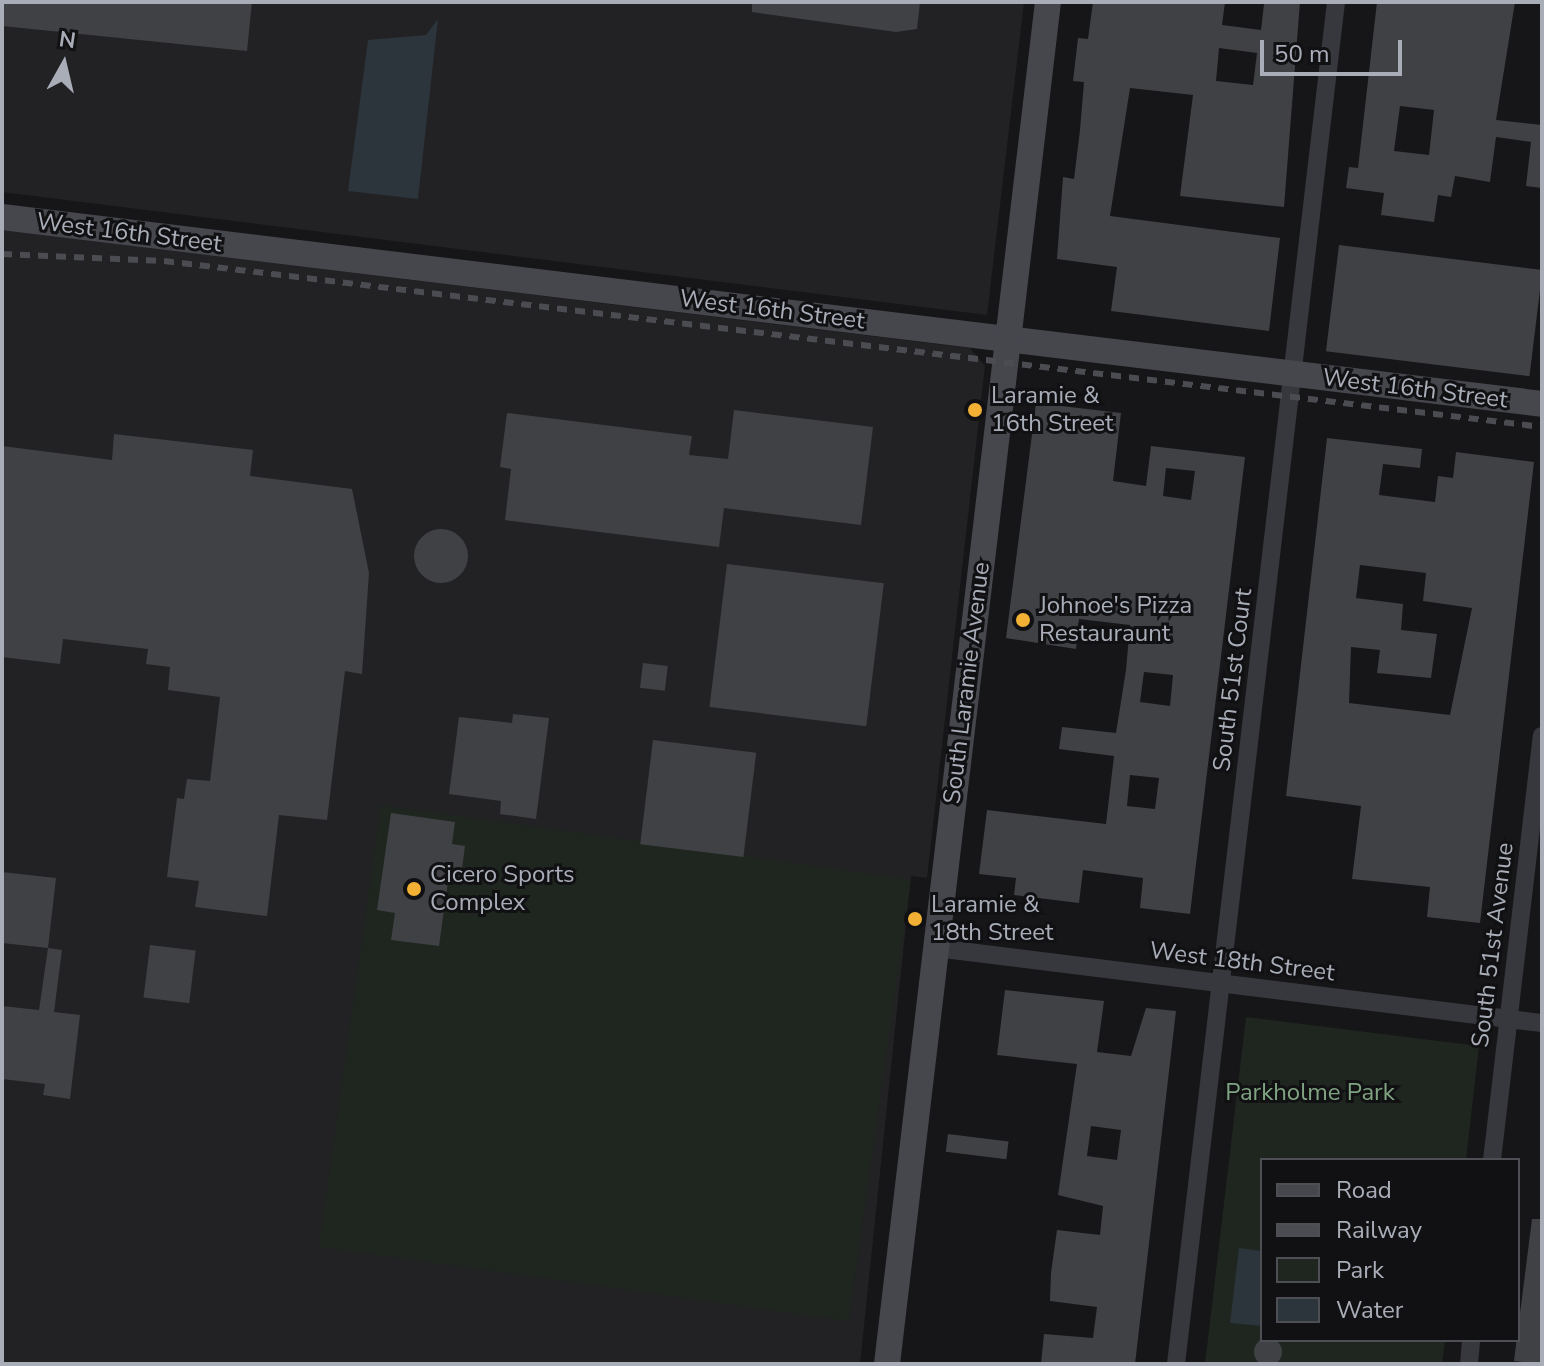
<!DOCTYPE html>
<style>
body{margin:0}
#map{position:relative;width:1544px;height:1366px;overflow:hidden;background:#161618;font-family:"Nunito Sans",sans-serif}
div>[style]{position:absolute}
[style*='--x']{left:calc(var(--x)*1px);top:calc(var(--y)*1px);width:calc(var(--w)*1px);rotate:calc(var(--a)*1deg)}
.built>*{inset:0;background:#222225}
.green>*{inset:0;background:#1e261f;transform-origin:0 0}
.water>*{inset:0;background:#2c353c}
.building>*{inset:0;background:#404145;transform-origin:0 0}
.round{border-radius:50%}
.street>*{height:18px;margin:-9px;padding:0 9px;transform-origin:9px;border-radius:9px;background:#37383d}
.secondary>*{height:26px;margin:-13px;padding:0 13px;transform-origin:13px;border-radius:13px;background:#45474d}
.rail>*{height:6px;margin-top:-3px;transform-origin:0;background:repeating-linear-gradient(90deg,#4a4c52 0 10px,transparent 0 18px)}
.dots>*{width:22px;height:22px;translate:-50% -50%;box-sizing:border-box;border:4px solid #111113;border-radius:50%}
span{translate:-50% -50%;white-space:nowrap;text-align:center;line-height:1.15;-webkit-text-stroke:6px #111113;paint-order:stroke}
.street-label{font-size:24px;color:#a8adb8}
.poi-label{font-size:24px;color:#a8adb8}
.left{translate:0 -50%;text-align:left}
.park-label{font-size:24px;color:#7fa381}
.frame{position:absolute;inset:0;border:4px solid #a8adb8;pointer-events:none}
.legend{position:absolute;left:1260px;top:1158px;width:260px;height:184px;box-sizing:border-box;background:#111113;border:2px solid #4d4f55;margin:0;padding:10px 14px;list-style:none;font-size:24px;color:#a8adb8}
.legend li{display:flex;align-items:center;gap:16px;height:40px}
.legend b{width:40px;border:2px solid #4d4f55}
.north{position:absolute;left:24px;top:24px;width:80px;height:80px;-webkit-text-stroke:6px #111113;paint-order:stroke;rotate:8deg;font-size:22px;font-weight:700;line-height:32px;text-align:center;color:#a8adb8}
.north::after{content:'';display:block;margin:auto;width:28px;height:36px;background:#a8adb8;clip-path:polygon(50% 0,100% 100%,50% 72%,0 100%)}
.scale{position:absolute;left:1260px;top:40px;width:142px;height:36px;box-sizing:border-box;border:4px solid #a8adb8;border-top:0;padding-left:10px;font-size:24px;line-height:28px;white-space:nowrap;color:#a8adb8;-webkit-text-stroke:6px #111113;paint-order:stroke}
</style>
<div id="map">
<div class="built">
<i style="clip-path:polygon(2px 2px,1024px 2px,987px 315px,2px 192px)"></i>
<i style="clip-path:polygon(2px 230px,970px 348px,985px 366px,927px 878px,911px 876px,860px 1364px,2px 1364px)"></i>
</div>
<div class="green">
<i style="left:381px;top:805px;width:535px;height:446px;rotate:8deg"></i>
<i style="clip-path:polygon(1246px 1017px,1479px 1046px,1466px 1160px,1262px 1160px,1262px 1340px,1445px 1340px,1442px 1364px,1205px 1364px)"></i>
</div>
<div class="water">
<i style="clip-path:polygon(438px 19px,418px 199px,348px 191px,368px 40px,426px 35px)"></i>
<i style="clip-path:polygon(1239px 1248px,1262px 1251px,1262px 1326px,1230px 1323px)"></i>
</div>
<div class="building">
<i style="clip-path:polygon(2px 2px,252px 2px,247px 51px,2px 26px)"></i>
<i style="clip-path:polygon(752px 2px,920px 2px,917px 29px,896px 32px,752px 12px)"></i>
<i style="clip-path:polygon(evenodd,1093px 2px,1225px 2px,1222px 25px,1261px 30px,1264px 4px,1300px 2px,1284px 207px,1180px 196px,1193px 95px,1130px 88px,1110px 216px,1280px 238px,1269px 331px,1111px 311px,1117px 267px,1057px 259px,1063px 177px,1074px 179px,1080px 130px,1084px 82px,1073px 81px,1078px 38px,1088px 39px,1093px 2px,1219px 48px,1257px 53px,1253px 85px,1216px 81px,1219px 48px)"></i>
<i style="clip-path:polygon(evenodd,1377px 2px,1515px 2px,1496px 120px,1542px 125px,1542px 188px,1526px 186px,1531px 142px,1496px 137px,1490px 182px,1455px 176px,1451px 197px,1438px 195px,1434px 222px,1381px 215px,1384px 193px,1346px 188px,1349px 167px,1358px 168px,1377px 2px,1400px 106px,1434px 110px,1429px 155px,1394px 151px,1400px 106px)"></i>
<i style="left:1339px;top:245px;width:205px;height:107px;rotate:7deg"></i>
<i style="clip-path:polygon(evenodd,1036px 403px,1121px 413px,1113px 481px,1146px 486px,1151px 446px,1245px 457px,1190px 914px,1140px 908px,1143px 878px,1083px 870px,1079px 903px,1014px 895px,1016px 878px,979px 874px,987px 810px,1106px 824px,1114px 756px,1059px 749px,1062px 727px,1116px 733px,1126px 670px,1130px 625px,1079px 619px,1076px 649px,1006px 638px,1036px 403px,1166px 468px,1195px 471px,1191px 500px,1163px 496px,1166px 468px,1036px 403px,1144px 672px,1173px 675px,1170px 706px,1140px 702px,1144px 672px,1036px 403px,1130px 775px,1159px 778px,1155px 809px,1127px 806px,1130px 775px)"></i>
<i style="clip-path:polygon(734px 410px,873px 427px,861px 525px,724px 508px,719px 547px,505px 520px,511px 469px,500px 467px,507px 413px,692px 436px,689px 455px,728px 459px)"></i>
<i style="clip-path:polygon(114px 434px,253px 450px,250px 476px,352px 489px,369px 573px,362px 674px,345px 671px,327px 820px,279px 815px,267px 916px,195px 907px,199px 881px,167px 877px,177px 798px,184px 799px,187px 779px,210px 781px,220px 697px,168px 690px,170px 667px,146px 664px,148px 649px,63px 639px,60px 664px,2px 657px,2px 446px,112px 460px)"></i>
<i style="clip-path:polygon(evenodd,1327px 438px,1422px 449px,1420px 468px,1383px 464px,1379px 495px,1435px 502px,1438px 476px,1453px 478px,1456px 452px,1534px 462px,1480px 923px,1427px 917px,1430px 887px,1352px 879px,1361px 806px,1286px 796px,1327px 438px,1360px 565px,1426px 573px,1423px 601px,1472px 608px,1450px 715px,1349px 703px,1351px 647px,1380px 650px,1377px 673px,1431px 678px,1437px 634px,1401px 630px,1403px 604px,1356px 598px,1360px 565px)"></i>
<i class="round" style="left:414px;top:529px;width:54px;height:54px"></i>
<i style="left:727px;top:564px;width:158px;height:144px;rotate:7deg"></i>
<i style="left:643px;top:663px;width:25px;height:25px;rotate:7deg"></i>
<i style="clip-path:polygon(513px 714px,549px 718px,536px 819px,500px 814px,501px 801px,449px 794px,459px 717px,512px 723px)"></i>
<i style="left:653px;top:740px;width:104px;height:105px;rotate:7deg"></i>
<i style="clip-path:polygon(391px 813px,455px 822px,452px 844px,465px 846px,462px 869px,450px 867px,439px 946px,391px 940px,395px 913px,377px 910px)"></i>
<i style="clip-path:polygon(2px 872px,56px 878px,48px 948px,2px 943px)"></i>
<i style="left:150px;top:945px;width:46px;height:53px;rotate:7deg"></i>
<i style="clip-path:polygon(48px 948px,62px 950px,54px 1012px,80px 1015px,70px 1099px,43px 1095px,45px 1084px,2px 1079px,2px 1006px,39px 1010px)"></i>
<i style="clip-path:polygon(evenodd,1005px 990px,1104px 1001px,1097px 1052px,1131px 1056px,1146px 1008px,1176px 1011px,1135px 1364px,1041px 1364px,1044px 1334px,1093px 1338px,1097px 1307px,1050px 1301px,1051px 1273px,1057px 1230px,1100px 1235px,1103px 1206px,1058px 1195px,1077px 1064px,997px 1055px,1005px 990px,1091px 1126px,1121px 1130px,1117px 1160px,1087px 1156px,1091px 1126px)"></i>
<i style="left:948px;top:1134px;width:61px;height:18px;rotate:7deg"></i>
<i style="clip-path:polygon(1532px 1219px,1542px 1219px,1542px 1364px,1514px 1361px)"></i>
<i class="round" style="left:1254px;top:1338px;width:28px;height:28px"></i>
</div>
<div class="street">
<i style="--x:936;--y:948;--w:611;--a:7.06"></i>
<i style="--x:1492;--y:1160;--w:427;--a:-83.3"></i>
<i style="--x:1176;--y:1364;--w:1371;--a:-83.3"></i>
<i style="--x:1469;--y:1364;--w:24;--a:-85"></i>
</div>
<div class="secondary">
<i style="--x:2;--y:217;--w:1551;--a:6.92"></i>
<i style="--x:887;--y:1364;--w:1371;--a:-83.26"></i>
</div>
<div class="rail">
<i style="--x:2;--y:254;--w:162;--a:2.5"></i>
<i style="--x:164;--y:261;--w:1388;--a:6.87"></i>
</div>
<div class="dots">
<i style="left:975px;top:410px;background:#f2b134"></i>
<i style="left:1023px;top:620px;background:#f2b134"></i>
<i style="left:414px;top:889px;background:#f2b134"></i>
<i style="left:915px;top:919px;background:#f2b134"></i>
</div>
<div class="street-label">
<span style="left:129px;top:233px;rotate:7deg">West 16th Street</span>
<span style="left:772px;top:310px;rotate:7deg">West 16th Street</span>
<span style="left:1415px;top:389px;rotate:7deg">West 16th Street</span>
<span style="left:1233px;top:680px;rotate:-83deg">South 51st Court</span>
<span style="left:967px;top:683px;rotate:-83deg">South Laramie Avenue</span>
<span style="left:1493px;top:945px;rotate:-83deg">South 51st Avenue</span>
<span style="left:1242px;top:962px;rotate:7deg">West 18th Street</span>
</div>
<div class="poi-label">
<span class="left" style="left:991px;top:410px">Laramie &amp;<br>16th Street</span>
<span class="left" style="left:1039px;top:620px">Johnoe's Pizza<br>Restauraunt</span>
<span class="left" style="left:430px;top:889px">Cicero Sports<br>Complex</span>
<span class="left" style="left:931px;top:919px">Laramie &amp;<br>18th Street</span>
</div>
<div class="park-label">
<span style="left:1310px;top:1093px">Parkholme Park</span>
</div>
<div class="frame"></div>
<ul class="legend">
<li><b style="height:10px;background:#45474d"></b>Road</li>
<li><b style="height:10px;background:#4a4c52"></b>Railway</li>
<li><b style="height:22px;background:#1e261f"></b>Park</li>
<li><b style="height:22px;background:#2c353c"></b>Water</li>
</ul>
<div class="north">N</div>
<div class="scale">50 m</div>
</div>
